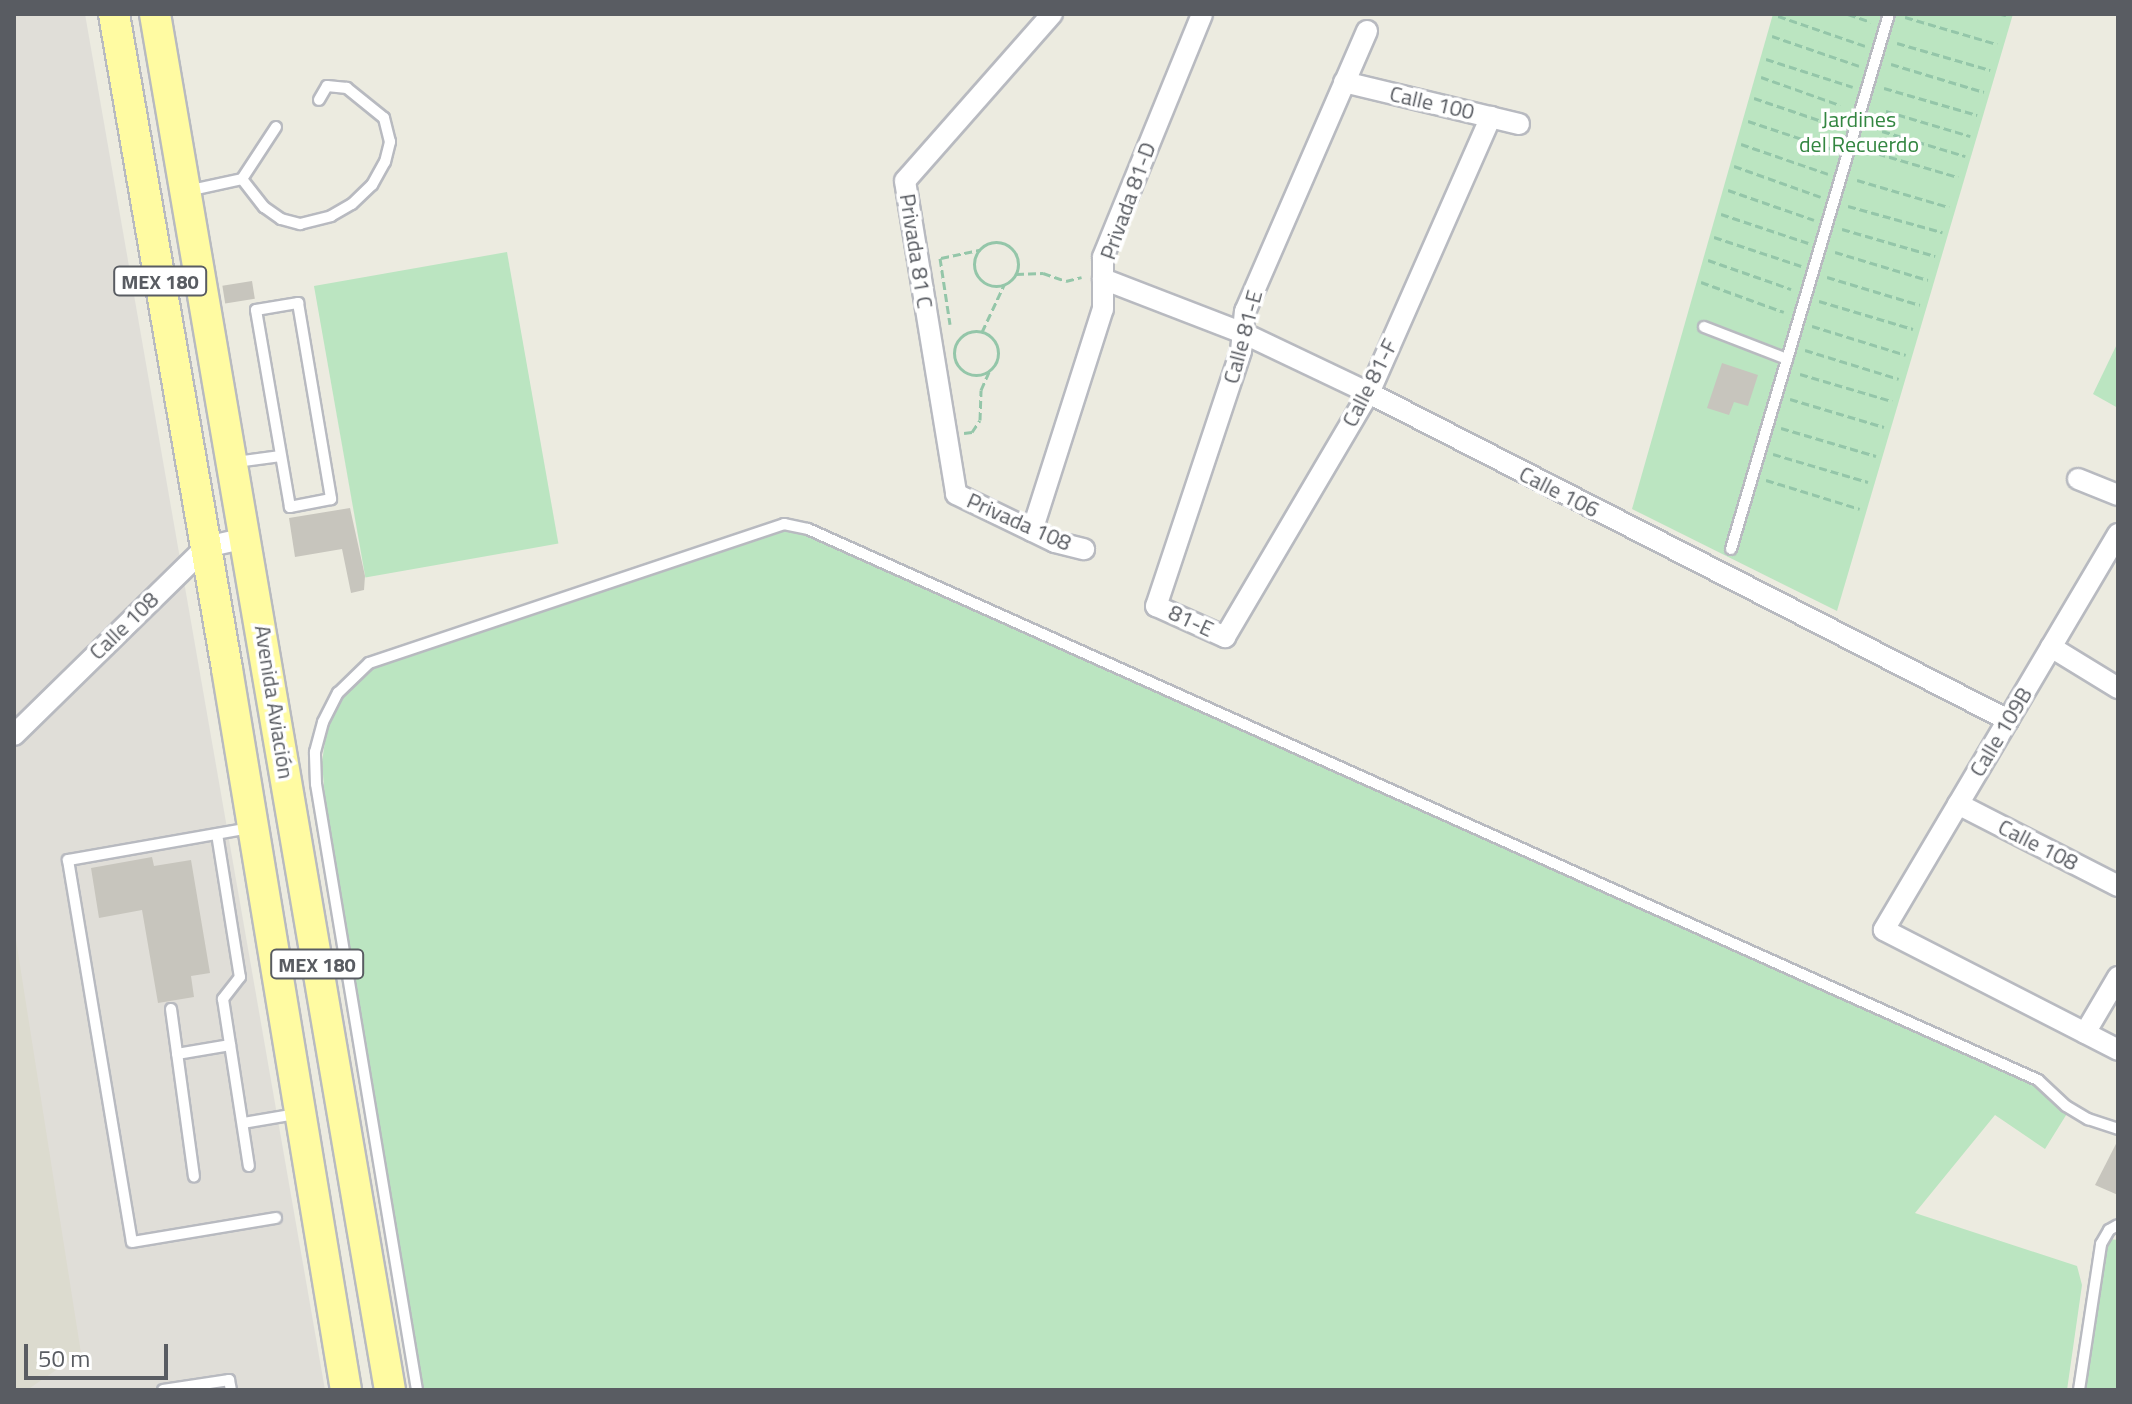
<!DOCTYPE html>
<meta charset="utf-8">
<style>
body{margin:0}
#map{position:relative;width:2132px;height:1404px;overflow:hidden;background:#ecebe0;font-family:"Titillium Web",sans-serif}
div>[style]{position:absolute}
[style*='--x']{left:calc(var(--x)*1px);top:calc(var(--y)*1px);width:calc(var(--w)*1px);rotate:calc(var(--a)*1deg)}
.industrial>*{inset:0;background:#e0ded8}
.education>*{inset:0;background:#dcdbcf}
.green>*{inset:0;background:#bbe5c1;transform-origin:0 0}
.building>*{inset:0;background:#c7c5bd;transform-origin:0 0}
.path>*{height:3px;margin-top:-1.5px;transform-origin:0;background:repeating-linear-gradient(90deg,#94c6a9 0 8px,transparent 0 12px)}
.path>.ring{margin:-1.5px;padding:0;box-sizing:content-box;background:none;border:3px solid #94c6a9;border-radius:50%}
.roads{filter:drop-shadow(2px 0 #b8bac0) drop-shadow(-2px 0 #b8bac0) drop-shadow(0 2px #b8bac0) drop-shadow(0 -2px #b8bac0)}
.service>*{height:10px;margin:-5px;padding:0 5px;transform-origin:5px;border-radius:5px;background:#fff}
.minor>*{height:20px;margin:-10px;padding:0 10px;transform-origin:10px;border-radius:10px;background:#fff}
.primary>*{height:30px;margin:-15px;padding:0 15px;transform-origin:15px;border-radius:15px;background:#fffba2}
span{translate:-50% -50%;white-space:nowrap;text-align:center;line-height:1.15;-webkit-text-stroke:7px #fff;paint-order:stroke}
.shield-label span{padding:2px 6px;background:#fff;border:2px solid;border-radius:6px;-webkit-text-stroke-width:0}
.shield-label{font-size:20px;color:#595c62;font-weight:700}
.street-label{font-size:22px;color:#595c62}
.park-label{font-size:22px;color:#338641}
.frame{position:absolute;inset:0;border:16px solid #595c62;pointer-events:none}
.scale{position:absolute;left:24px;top:1344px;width:144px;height:36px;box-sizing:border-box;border:4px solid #595c62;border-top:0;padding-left:10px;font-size:24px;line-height:28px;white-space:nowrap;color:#595c62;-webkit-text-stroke:6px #fff;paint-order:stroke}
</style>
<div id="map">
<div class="industrial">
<i style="clip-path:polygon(14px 14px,85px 14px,325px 1390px,14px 1390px)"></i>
</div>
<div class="education">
<i style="clip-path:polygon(14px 927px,81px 1353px,27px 1390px,14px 1390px)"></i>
</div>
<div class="green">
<i style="clip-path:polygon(1773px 14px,2013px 14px,1837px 611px,1632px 509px)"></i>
<i style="left:507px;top:252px;width:296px;height:196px;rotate:80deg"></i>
<i style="clip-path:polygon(2118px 342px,2118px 408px,2093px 394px)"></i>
<i style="clip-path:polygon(784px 526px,797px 527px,2035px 1084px,2068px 1112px,2045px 1149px,1995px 1115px,1915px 1213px,2077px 1266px,2082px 1285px,2067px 1390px,423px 1390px,326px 812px,322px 762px,328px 721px,343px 693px,371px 666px)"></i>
<i style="clip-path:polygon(2109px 1239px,2118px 1240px,2118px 1390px,2084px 1390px,2104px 1249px)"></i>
</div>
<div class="building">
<i style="left:252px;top:281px;width:18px;height:30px;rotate:81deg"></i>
<i style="clip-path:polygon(1722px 363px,1758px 375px,1748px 406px,1734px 402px,1729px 415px,1707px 408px)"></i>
<i style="clip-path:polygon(350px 508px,365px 576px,364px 590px,351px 593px,342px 549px,295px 557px,289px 518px)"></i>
<i style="clip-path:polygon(152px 857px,154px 866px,191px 860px,210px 973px,191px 976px,194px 997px,158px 1003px,142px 910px,99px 918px,91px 868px)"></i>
<i style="clip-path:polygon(2118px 1140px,2118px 1195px,2095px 1185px)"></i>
</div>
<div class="path">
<i style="--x:1848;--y:14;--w:24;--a:19"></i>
<i style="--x:2001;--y:14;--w:5;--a:11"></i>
<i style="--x:1778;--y:16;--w:92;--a:19"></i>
<i style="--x:1905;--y:17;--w:96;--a:16.4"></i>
<i style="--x:1772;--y:36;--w:92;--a:19"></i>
<i style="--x:1897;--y:43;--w:97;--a:16.2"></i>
<i style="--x:1766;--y:59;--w:91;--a:17.8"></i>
<i style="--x:1891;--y:64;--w:97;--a:16.8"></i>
<i style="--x:1761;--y:77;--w:84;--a:19.5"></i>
<i style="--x:1884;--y:88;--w:97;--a:16.2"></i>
<i style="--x:1754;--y:98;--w:90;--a:18.8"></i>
<i style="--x:1886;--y:111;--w:88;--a:16.6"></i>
<i style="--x:1748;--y:121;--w:92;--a:18.4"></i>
<i style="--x:1882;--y:131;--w:87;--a:16.8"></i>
<i style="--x:1741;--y:144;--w:92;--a:19"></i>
<i style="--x:1866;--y:150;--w:96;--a:16.4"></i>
<i style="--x:1734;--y:166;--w:92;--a:19.6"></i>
<i style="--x:1857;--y:180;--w:96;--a:16.4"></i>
<i style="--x:1728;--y:190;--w:91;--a:19.2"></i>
<i style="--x:1848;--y:206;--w:98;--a:15.5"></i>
<i style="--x:1721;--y:214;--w:92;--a:18.4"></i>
<i style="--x:1842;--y:229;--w:97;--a:16.2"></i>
<i style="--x:1714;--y:237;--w:92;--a:18.4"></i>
<i class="ring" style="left:974px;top:242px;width:41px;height:41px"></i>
<i style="--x:1835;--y:252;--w:97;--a:16.8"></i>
<i style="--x:940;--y:258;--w:67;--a:81.4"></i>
<i style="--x:941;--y:258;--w:40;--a:-12"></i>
<i style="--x:1708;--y:260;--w:88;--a:19.3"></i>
<i style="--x:1016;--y:274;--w:27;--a:-2"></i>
<i style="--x:1043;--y:273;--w:24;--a:19"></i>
<i style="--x:1066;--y:281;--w:16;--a:-14"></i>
<i style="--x:1827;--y:277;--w:97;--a:16.8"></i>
<i style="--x:1701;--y:282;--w:88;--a:19.9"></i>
<i style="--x:1819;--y:301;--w:98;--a:16.6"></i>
<i style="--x:1812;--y:326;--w:98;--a:17.1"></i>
<i class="ring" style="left:954px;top:331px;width:41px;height:41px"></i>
<i style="--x:982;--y:332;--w:52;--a:-64.9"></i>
<i style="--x:1805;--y:350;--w:98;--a:17.1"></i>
<i style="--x:1800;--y:374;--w:96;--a:16.4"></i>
<i style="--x:1790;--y:399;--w:98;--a:16.6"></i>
<i style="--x:1781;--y:428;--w:99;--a:16.4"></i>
<i style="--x:964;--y:433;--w:8;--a:-7"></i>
<i style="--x:972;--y:432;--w:14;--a:-56"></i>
<i style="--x:980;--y:420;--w:30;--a:-88"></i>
<i style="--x:981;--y:390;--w:20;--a:-66"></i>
<i style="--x:1773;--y:454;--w:99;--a:16.4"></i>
<i style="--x:1766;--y:480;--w:98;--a:17.1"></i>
</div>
<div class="roads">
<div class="service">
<i style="--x:242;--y:179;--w:36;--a:52"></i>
<i style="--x:264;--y:207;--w:21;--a:35"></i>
<i style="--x:281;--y:219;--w:20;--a:15"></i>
<i style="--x:300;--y:224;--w:32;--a:-14"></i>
<i style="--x:331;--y:216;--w:24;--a:-30"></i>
<i style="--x:352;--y:204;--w:28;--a:-44"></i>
<i style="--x:372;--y:185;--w:26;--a:-61"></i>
<i style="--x:385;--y:162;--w:21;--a:-76"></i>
<i style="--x:390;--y:142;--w:25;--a:-104"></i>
<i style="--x:384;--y:118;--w:48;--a:-141"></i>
<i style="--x:347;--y:88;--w:20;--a:-174"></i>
<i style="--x:327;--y:86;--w:16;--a:120"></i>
<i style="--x:187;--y:191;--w:56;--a:-12.3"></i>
<i style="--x:242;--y:179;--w:62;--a:-56.8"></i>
<i style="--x:298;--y:303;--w:199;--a:80.4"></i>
<i style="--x:331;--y:499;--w:42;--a:169"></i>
<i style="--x:290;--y:507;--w:200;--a:-99.8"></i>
<i style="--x:256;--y:310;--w:43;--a:-9.5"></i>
<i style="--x:1704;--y:327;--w:89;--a:21.1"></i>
<i style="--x:236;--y:462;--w:45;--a:-7.6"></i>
<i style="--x:1731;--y:549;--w:558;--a:-73.55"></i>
<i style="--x:250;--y:828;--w:185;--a:170"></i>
<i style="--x:68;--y:860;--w:387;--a:80.5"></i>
<i style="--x:132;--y:1242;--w:146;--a:-9.5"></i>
<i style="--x:217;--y:834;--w:145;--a:80.9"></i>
<i style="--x:240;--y:977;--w:28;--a:128"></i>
<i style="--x:223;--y:999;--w:169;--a:81.2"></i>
<i style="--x:171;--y:1009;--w:169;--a:82.2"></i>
<i style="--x:177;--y:1054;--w:54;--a:-9.6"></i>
<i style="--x:243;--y:1123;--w:54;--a:-9.6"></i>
<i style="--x:163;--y:1390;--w:67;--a:-8.6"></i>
<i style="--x:229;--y:1380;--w:10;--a:79"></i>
<i style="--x:417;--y:1390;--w:614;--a:-99.46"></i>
<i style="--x:316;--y:784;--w:32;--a:-92"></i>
<i style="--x:315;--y:752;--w:31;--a:-75"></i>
<i style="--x:323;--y:722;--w:33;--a:-63"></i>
<i style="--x:338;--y:693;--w:43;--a:-44.1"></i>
<i style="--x:369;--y:663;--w:438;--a:-18.5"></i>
<i style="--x:784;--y:524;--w:25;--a:12"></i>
<i style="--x:808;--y:529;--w:1348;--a:24.13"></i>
<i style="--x:2038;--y:1080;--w:38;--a:43"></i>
<i style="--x:2066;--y:1106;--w:26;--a:31"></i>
<i style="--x:2088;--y:1119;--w:32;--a:18"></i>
<i style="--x:2079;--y:1390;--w:148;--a:-81.4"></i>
<i style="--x:2101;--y:1244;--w:16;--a:-60"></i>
<i style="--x:2109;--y:1230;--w:10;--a:-29"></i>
</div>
<div class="minor">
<i style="--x:1052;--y:14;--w:222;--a:131.4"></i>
<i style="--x:905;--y:181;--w:317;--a:80.7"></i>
<i style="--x:956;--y:494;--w:110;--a:25.9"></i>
<i style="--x:1055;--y:542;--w:30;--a:14"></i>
<i style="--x:1367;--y:31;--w:305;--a:113.5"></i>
<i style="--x:1245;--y:311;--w:40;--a:95.7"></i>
<i style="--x:1241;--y:351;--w:269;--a:108.4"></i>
<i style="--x:1156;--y:606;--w:76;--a:24.2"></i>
<i style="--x:1225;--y:637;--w:283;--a:-59.5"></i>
<i style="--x:1369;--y:393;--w:302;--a:-66.2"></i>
<i style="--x:1344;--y:82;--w:180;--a:13.5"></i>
<i style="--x:1103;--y:279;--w:150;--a:21.1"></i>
<i style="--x:1243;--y:333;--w:140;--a:25.5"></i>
<i style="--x:1369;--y:393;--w:718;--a:27.1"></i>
<i style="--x:2078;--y:479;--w:43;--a:21.8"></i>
<i style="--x:1032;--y:531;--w:233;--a:-72.3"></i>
<i style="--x:1103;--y:309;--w:52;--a:-90"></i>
<i style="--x:1103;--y:257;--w:262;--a:-67.8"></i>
<i style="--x:2118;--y:534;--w:460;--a:120.6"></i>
<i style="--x:1884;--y:930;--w:263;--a:27.1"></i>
<i style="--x:2051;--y:647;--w:79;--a:31.5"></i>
<i style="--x:14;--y:735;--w:269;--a:-44.4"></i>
<i style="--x:206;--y:547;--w:41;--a:-12.7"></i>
<i style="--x:1958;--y:804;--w:180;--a:27.1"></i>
<i style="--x:2085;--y:1033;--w:65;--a:-59.5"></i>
</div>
<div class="primary">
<i style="--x:114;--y:14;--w:665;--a:80.21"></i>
<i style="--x:227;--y:669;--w:731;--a:80.63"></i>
<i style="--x:155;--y:14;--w:1396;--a:80.31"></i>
</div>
</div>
<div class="shield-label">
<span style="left:160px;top:281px">MEX 180</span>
<span style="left:317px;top:964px">MEX 180</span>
</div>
<div class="street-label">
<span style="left:1432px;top:103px;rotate:13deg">Calle 100</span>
<span style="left:1128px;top:201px;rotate:-70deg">Privada 81-D</span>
<span style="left:916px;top:251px;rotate:81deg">Privada 81 C</span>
<span style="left:1243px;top:337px;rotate:-75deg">Calle 81-E</span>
<span style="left:1370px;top:383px;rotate:-63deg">Calle 81-F</span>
<span style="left:1559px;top:492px;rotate:27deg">Calle 106</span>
<span style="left:1019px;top:522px;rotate:24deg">Privada 108</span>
<span style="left:1191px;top:621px;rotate:25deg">81-E</span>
<span style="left:124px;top:626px;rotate:-44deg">Calle 108</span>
<span style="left:274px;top:702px;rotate:81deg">Avenida Aviación</span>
<span style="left:2001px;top:732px;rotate:-59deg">Calle 109B</span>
<span style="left:2038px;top:845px;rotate:27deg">Calle 108</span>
</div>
<div class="park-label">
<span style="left:1859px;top:132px">Jardines<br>del Recuerdo</span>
</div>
<div class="frame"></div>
<div class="scale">50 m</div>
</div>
